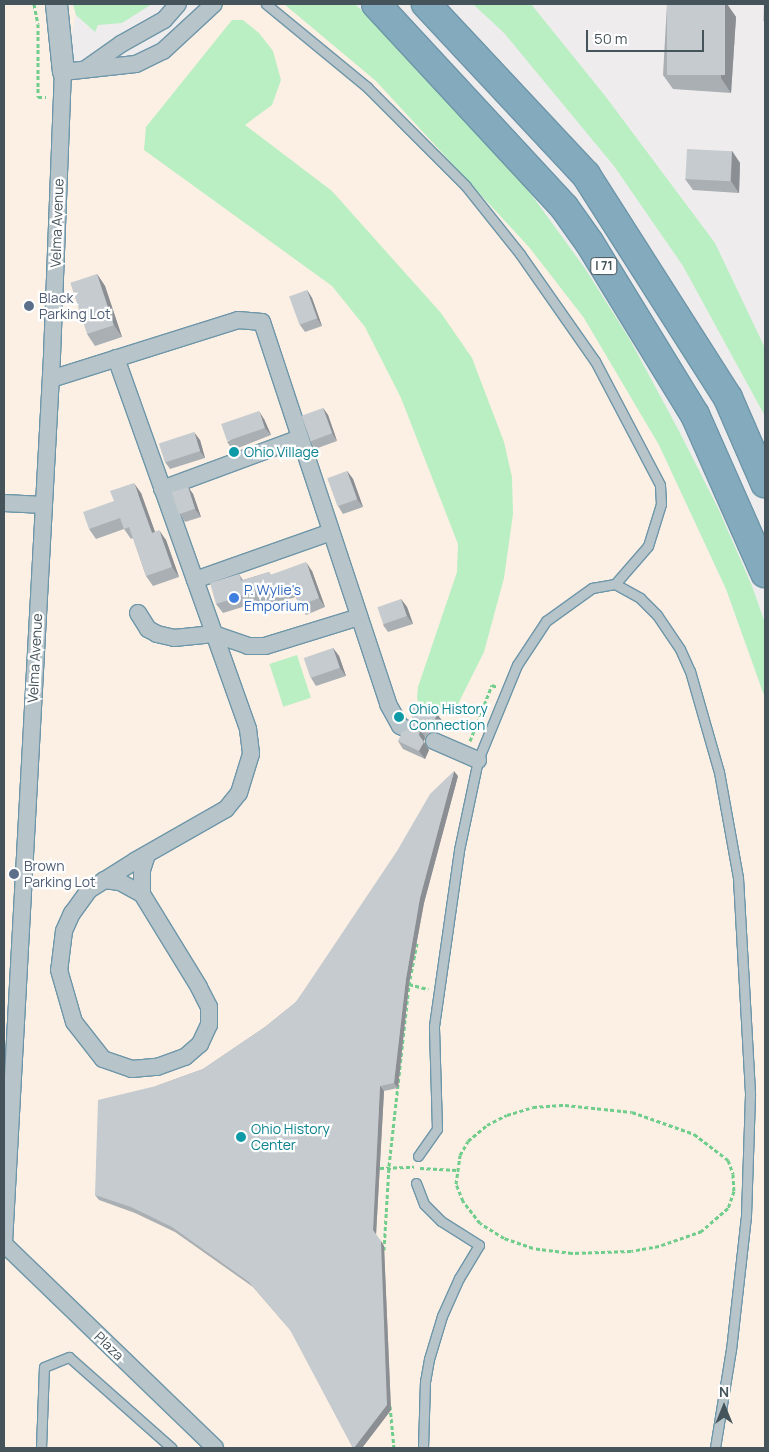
<!DOCTYPE html>
<style>
body{margin:0}
#map{position:relative;width:769px;height:1452px;overflow:hidden;background:#efeced;font-family:Manrope,sans-serif}
div>[style]{position:absolute}
[style*='--x']{left:calc(var(--x)*1px);top:calc(var(--y)*1px);width:calc(var(--w)*1px);rotate:calc(var(--a)*1deg)}
.commercial>*{inset:0;background:#fcf0e4}
.green>*{inset:0;background:#b9efc2;transform-origin:0 0}
.path>*{height:3px;margin-top:-1.5px;transform-origin:0;background:repeating-linear-gradient(90deg,#70cd8c 0 4px,transparent 0 6.5px)}
.roads{filter:drop-shadow(1px 0 #6e96a9) drop-shadow(-1px 0 #6e96a9) drop-shadow(0 1px #6e96a9) drop-shadow(0 -1px #6e96a9)}
.service>*{height:9px;margin:-4.5px;padding:0 4.5px;transform-origin:4.5px;border-radius:4.5px;background:#b7c5ca}
.minor>*{height:16px;margin:-8px;padding:0 8px;transform-origin:8px;border-radius:8px;background:#b7c5ca}
.tertiary>*{height:21px;margin:-10.5px;padding:0 10.5px;transform-origin:10.5px;border-radius:10.5px;background:#b7c5ca}
.motorway>*{height:28px;margin:-14px;padding:0 14px;transform-origin:14px;border-radius:14px;background:#83abbd}
.wall>*{inset:0;background:#aaafb3}
.shaded-wall>*{inset:0;background:#8b8e92}
.building>*{inset:0;background:#c6cbd0;transform-origin:0 0}
.dots>*{width:14px;height:14px;translate:-50% -50%;box-sizing:border-box;border:2px solid #fff;border-radius:50%}
span{translate:-50% -50%;white-space:nowrap;text-align:center;line-height:1.15;-webkit-text-stroke:4.5px #fff;paint-order:stroke}
.shield-label span{padding:1px 4px;background:#fff;border:1px solid;border-radius:4px;-webkit-text-stroke-width:0}
.shield-label{font-size:12px;color:#45545a;font-weight:700}
.street-label{font-size:14px;color:#45545a}
.service-label{font-size:14px;color:#4e5e75}
.left{translate:0 -50%;text-align:left}
.culture-label{font-size:14px;color:#0d838f}
.shop-label{font-size:14px;color:#366cbe}
.frame{position:absolute;inset:0;border:5px solid #45545a;pointer-events:none}
.north{position:absolute;left:699px;top:1382px;width:50px;height:50px;-webkit-text-stroke:4px #fff;paint-order:stroke;rotate:0deg;font-size:14px;font-weight:700;line-height:20px;text-align:center;color:#45545a}
.north::after{content:'';display:block;margin:auto;width:18px;height:22px;background:#45545a;clip-path:polygon(50% 0,100% 100%,50% 72%,0 100%)}
.scale{position:absolute;left:586px;top:30px;width:118px;height:22px;box-sizing:border-box;border:2px solid #45545a;border-top:0;padding-left:6px;font-size:15px;line-height:18px;white-space:nowrap;color:#45545a;-webkit-text-stroke:4px #fff;paint-order:stroke}
</style>
<div id="map">
<div class="commercial">
<i style="clip-path:polygon(4px 4px,73px 4px,76px 15px,63px 71px,163px 51px,213px 4px,284px 4px,376px 81px,529px 247px,584px 318px,659px 445px,726px 589px,765px 698px,765px 1448px,4px 1448px)"></i>
</div>
<div class="green">
<i style="clip-path:polygon(73px 4px,152px 4px,122px 23px,98px 25px,95px 32px,76px 15px)"></i>
<i style="clip-path:polygon(284px 4px,355px 4px,426px 70px,525px 186px,584px 267px,629px 338px,679px 431px,718px 508px,752px 586px,765px 623px,765px 698px,726px 589px,659px 445px,584px 318px,529px 247px,376px 81px)"></i>
<i style="clip-path:polygon(473px 4px,531px 4px,606px 97px,715px 243px,765px 348px,765px 416px,683px 266px,614px 166px,504px 33px)"></i>
<i style="clip-path:polygon(232px 20px,243px 20px,259px 33px,273px 51px,281px 80px,272px 105px,245px 125px,332px 191px,441px 313px,472px 358px,504px 442px,512px 477px,513px 514px,504px 578px,484px 652px,456px 708px,448px 714px,429px 712px,420px 707px,417px 698px,418px 687px,457px 572px,458px 544px,401px 398px,365px 327px,332px 286px,144px 150px,146px 127px)"></i>
<i style="left:297px;top:655px;width:45px;height:29px;rotate:72deg"></i>
</div>
<div class="path">
<i style="--x:34;--y:4;--w:20;--a:79"></i>
<i style="--x:38;--y:24;--w:73;--a:90"></i>
<i style="--x:38;--y:97;--w:8;--a:0"></i>
<i style="--x:470;--y:741;--w:60;--a:-68.6"></i>
<i style="--x:492;--y:685;--w:5;--a:22"></i>
<i style="--x:417;--y:943;--w:42;--a:101"></i>
<i style="--x:409;--y:984;--w:20;--a:15"></i>
<i style="--x:565;--y:1105;--w:67;--a:6"></i>
<i style="--x:632;--y:1112;--w:66;--a:19.5"></i>
<i style="--x:694;--y:1134;--w:43;--a:37.4"></i>
<i style="--x:728;--y:1160;--w:15;--a:70"></i>
<i style="--x:733;--y:1174;--w:17;--a:87"></i>
<i style="--x:734;--y:1191;--w:18;--a:109"></i>
<i style="--x:728;--y:1208;--w:35;--a:139"></i>
<i style="--x:702;--y:1231;--w:46;--a:160.8"></i>
<i style="--x:659;--y:1246;--w:28;--a:170"></i>
<i style="--x:631;--y:1251;--w:59;--a:178.1"></i>
<i style="--x:572;--y:1253;--w:39;--a:-173"></i>
<i style="--x:533;--y:1248;--w:31;--a:-161"></i>
<i style="--x:504;--y:1238;--w:28;--a:-148"></i>
<i style="--x:480;--y:1223;--w:28;--a:-128"></i>
<i style="--x:463;--y:1201;--w:18;--a:-112"></i>
<i style="--x:456;--y:1184;--w:29;--a:-82"></i>
<i style="--x:460;--y:1155;--w:16;--a:-60"></i>
<i style="--x:468;--y:1141;--w:25;--a:-40"></i>
<i style="--x:487;--y:1125;--w:22;--a:-27"></i>
<i style="--x:507;--y:1115;--w:27;--a:-17"></i>
<i style="--x:533;--y:1107;--w:32;--a:-4"></i>
<i style="--x:380;--y:1168;--w:34;--a:-2"></i>
<i style="--x:420;--y:1168;--w:37;--a:3"></i>
<i style="--x:384;--y:1250;--w:84;--a:-86.6"></i>
<i style="--x:389;--y:1166;--w:183;--a:-83.7"></i>
<i style="--x:390;--y:1406;--w:42;--a:84.6"></i>
</div>
<div class="roads">
<div class="service">
<i style="--x:266;--y:4;--w:131;--a:39.4"></i>
<i style="--x:367;--y:87;--w:139;--a:45"></i>
<i style="--x:465;--y:185;--w:88;--a:51.4"></i>
<i style="--x:520;--y:254;--w:131;--a:55"></i>
<i style="--x:595;--y:361;--w:140;--a:62.3"></i>
<i style="--x:660;--y:485;--w:19;--a:87"></i>
<i style="--x:661;--y:504;--w:44;--a:107.2"></i>
<i style="--x:648;--y:546;--w:50;--a:131"></i>
<i style="--x:418;--y:1156;--w:33;--a:-55"></i>
<i style="--x:437;--y:1129;--w:103;--a:-91.7"></i>
<i style="--x:434;--y:1026;--w:178;--a:-81.9"></i>
<i style="--x:459;--y:850;--w:92;--a:-78.1"></i>
<i style="--x:478;--y:760;--w:103;--a:-67.7"></i>
<i style="--x:517;--y:665;--w:53;--a:-56.6"></i>
<i style="--x:546;--y:621;--w:57;--a:-35.7"></i>
<i style="--x:592;--y:588;--w:23;--a:-10"></i>
<i style="--x:615;--y:584;--w:29;--a:29"></i>
<i style="--x:640;--y:598;--w:24;--a:45"></i>
<i style="--x:657;--y:615;--w:41;--a:55.9"></i>
<i style="--x:680;--y:649;--w:24;--a:66"></i>
<i style="--x:690;--y:671;--w:105;--a:74"></i>
<i style="--x:719;--y:772;--w:108;--a:79.8"></i>
<i style="--x:738;--y:878;--w:217;--a:86.8"></i>
<i style="--x:750;--y:1095;--w:121;--a:91.9"></i>
<i style="--x:746;--y:1216;--w:134;--a:96.4"></i>
<i style="--x:731;--y:1349;--w:100;--a:99.2"></i>
<i style="--x:416;--y:1183;--w:22;--a:69"></i>
<i style="--x:424;--y:1204;--w:24;--a:45"></i>
<i style="--x:441;--y:1221;--w:45;--a:32.3"></i>
<i style="--x:479;--y:1245;--w:39;--a:121"></i>
<i style="--x:459;--y:1278;--w:42;--a:114.1"></i>
<i style="--x:442;--y:1316;--w:45;--a:106.8"></i>
<i style="--x:429;--y:1359;--w:22;--a:100"></i>
<i style="--x:425;--y:1381;--w:67;--a:91.7"></i>
<i style="--x:41;--y:1448;--w:81;--a:-87.9"></i>
<i style="--x:44;--y:1367;--w:27;--a:-22"></i>
<i style="--x:69;--y:1357;--w:137;--a:41.5"></i>
</div>
<div class="minor">
<i style="--x:87;--y:68;--w:42;--a:-35.2"></i>
<i style="--x:121;--y:44;--w:49;--a:-29.2"></i>
<i style="--x:164;--y:20;--w:21;--a:-49"></i>
<i style="--x:116;--y:358;--w:394;--a:70.4"></i>
<i style="--x:248;--y:729;--w:25;--a:83"></i>
<i style="--x:251;--y:754;--w:41;--a:107.1"></i>
<i style="--x:239;--y:793;--w:21;--a:129"></i>
<i style="--x:226;--y:809;--w:105;--a:150.3"></i>
<i style="--x:135;--y:861;--w:54;--a:147.8"></i>
<i style="--x:89;--y:890;--w:29;--a:126"></i>
<i style="--x:72;--y:913;--w:20;--a:114"></i>
<i style="--x:64;--y:931;--w:39;--a:97"></i>
<i style="--x:59;--y:970;--w:54;--a:73.9"></i>
<i style="--x:74;--y:1022;--w:47;--a:51.9"></i>
<i style="--x:103;--y:1059;--w:31;--a:19"></i>
<i style="--x:132;--y:1069;--w:25;--a:-5"></i>
<i style="--x:157;--y:1067;--w:30;--a:-20"></i>
<i style="--x:185;--y:1057;--w:20;--a:-41"></i>
<i style="--x:200;--y:1044;--w:21;--a:-65"></i>
<i style="--x:209;--y:1025;--w:18;--a:-90"></i>
<i style="--x:209;--y:1007;--w:22;--a:-117"></i>
<i style="--x:199;--y:987;--w:109;--a:-121.5"></i>
<i style="--x:142;--y:894;--w:24;--a:-90"></i>
<i style="--x:142;--y:870;--w:16;--a:-72"></i>
<i style="--x:51;--y:379;--w:196;--a:-17.5"></i>
<i style="--x:238;--y:320;--w:24;--a:5"></i>
<i style="--x:262;--y:322;--w:402;--a:71.7"></i>
<i style="--x:388;--y:704;--w:25;--a:61"></i>
<i style="--x:400;--y:726;--w:12;--a:24"></i>
<i style="--x:162;--y:489;--w:147;--a:-20.3"></i>
<i style="--x:4;--y:503;--w:40;--a:2.9"></i>
<i style="--x:195;--y:580;--w:144;--a:-19.4"></i>
<i style="--x:138;--y:613;--w:19;--a:58"></i>
<i style="--x:148;--y:629;--w:10;--a:29"></i>
<i style="--x:157;--y:634;--w:17;--a:13"></i>
<i style="--x:174;--y:638;--w:40;--a:-5.7"></i>
<i style="--x:214;--y:634;--w:36;--a:19"></i>
<i style="--x:248;--y:646;--w:17;--a:0"></i>
<i style="--x:265;--y:646;--w:98;--a:-17.1"></i>
<i style="--x:434;--y:741;--w:48;--a:23.4"></i>
<i style="--x:104;--y:880;--w:16;--a:7"></i>
<i style="--x:120;--y:882;--w:25;--a:29"></i>
<i style="--x:4;--y:1243;--w:888;--a:-86.9"></i>
<i style="--x:52;--y:356;--w:284;--a:-87.8"></i>
<i style="--x:63;--y:72;--w:73;--a:-6.3"></i>
<i style="--x:136;--y:64;--w:30;--a:-26"></i>
<i style="--x:163;--y:51;--w:69;--a:-42.7"></i>
<i style="--x:4;--y:1244;--w:293;--a:44"></i>
</div>
<div class="tertiary">
<i style="--x:56;--y:4;--w:68;--a:84.1"></i>
</div>
<div class="motorway">
<i style="--x:376;--y:4;--w:277;--a:47.2"></i>
<i style="--x:564;--y:207;--w:43;--a:54.5"></i>
<i style="--x:589;--y:242;--w:203;--a:58.5"></i>
<i style="--x:695;--y:415;--w:173;--a:66.1"></i>
<i style="--x:426;--y:4;--w:234;--a:46.9"></i>
<i style="--x:586;--y:175;--w:264;--a:57.5"></i>
<i style="--x:728;--y:398;--w:93;--a:66.5"></i>
</div>
</div>
<div class="wall">
<i style="clip-path:polygon(667px 4px,727px 4px,736px 17px,731px 93px,673px 89px,663px 75px)"></i>
<i style="clip-path:polygon(732px 151px,740px 163px,739px 193px,693px 190px,685px 179px)"></i>
<i style="clip-path:polygon(97px 274px,105px 286px,122px 337px,95px 346px,87px 334px)"></i>
<i style="clip-path:polygon(307px 290px,312px 298px,322px 326px,305px 332px,300px 325px)"></i>
<i style="clip-path:polygon(323px 408px,328px 415px,337px 441px,315px 449px,310px 441px)"></i>
<i style="clip-path:polygon(264px 419px,271px 435px,233px 450px,227px 442px)"></i>
<i style="clip-path:polygon(200px 440px,205px 458px,170px 469px,165px 462px)"></i>
<i style="clip-path:polygon(347px 471px,353px 479px,363px 507px,343px 514px,338px 506px)"></i>
<i style="clip-path:polygon(188px 487px,193px 494px,201px 517px,185px 522px,180px 514px)"></i>
<i style="clip-path:polygon(141px 493px,155px 532px,166px 540px,179px 577px,153px 586px,146px 576px,133px 538px,131px 539px,124px 529px,96px 539px,89px 529px)"></i>
<i style="clip-path:polygon(312px 571px,325px 607px,306px 615px,299px 606px,296px 597px,265px 606px,262px 601px,223px 613px,216px 604px,239px 574px,243px 580px,269px 572px,271px 575px)"></i>
<i style="clip-path:polygon(401px 599px,407px 607px,413px 624px,388px 632px,383px 625px)"></i>
<i style="clip-path:polygon(333px 648px,339px 656px,346px 676px,316px 686px,311px 678px)"></i>
<i style="clip-path:polygon(437px 714px,443px 722px,438px 732px,432px 731px,425px 737px,424px 742px,429px 750px,425px 759px,403px 749px,398px 741px)"></i>
<i style="clip-path:polygon(458px 776px,424px 903px,409px 984px,398px 1088px,384px 1091px,376px 1235px,384px 1246px,391px 1410px,362px 1448px,353px 1448px,292px 1332px,253px 1287px,175px 1232px,135px 1213px,99px 1200px,95px 1195px,156px 1086px,203px 1069px,265px 1027px,296px 1002px)"></i>
</div>
<div class="shaded-wall">
<i style="clip-path:polygon(725px 4px,727px 4px,736px 17px,731px 93px,721px 78px)"></i>
<i style="clip-path:polygon(732px 151px,740px 163px,739px 193px,731px 181px)"></i>
<i style="clip-path:polygon(97px 274px,105px 286px,122px 337px,114px 325px)"></i>
<i style="clip-path:polygon(307px 290px,312px 298px,322px 326px,317px 318px)"></i>
<i style="clip-path:polygon(323px 408px,328px 415px,337px 441px,332px 433px)"></i>
<i style="clip-path:polygon(259px 411px,264px 419px,271px 435px,265px 428px)"></i>
<i style="clip-path:polygon(194px 432px,200px 440px,205px 458px,200px 451px)"></i>
<i style="clip-path:polygon(347px 471px,353px 479px,363px 507px,357px 499px)"></i>
<i style="clip-path:polygon(134px 483px,141px 493px,159px 543px,152px 533px)"></i>
<i style="clip-path:polygon(188px 487px,193px 494px,201px 517px,195px 509px)"></i>
<i style="clip-path:polygon(159px 530px,166px 540px,179px 577px,172px 567px)"></i>
<i style="clip-path:polygon(306px 562px,312px 571px,325px 607px,319px 598px)"></i>
<i style="clip-path:polygon(401px 599px,407px 607px,413px 624px,407px 616px)"></i>
<i style="clip-path:polygon(333px 648px,339px 656px,346px 676px,340px 668px)"></i>
<i style="clip-path:polygon(437px 714px,443px 722px,438px 732px,433px 724px)"></i>
<i style="clip-path:polygon(420px 729px,425px 737px,424px 742px,429px 750px,425px 759px,419px 751px,419px 735px)"></i>
<i style="clip-path:polygon(454px 771px,458px 776px,424px 903px,409px 984px,398px 1088px,394px 1083px,406px 979px,420px 898px)"></i>
<i style="clip-path:polygon(380px 1086px,384px 1091px,376px 1235px,373px 1230px)"></i>
<i style="clip-path:polygon(381px 1241px,384px 1246px,391px 1410px,362px 1448px,354px 1448px)"></i>
</div>
<div class="building">
<i style="left:667px;top:4px;width:58px;height:71px"></i>
<i style="clip-path:polygon(764px 4px,765px 4px,765px 21px,763px 21px)"></i>
<i style="left:687px;top:149px;width:45px;height:30px;rotate:3deg"></i>
<i style="left:97px;top:274px;width:54px;height:28px;rotate:72deg"></i>
<i style="left:307px;top:290px;width:30px;height:19px;rotate:70deg"></i>
<i style="left:323px;top:408px;width:27px;height:23px;rotate:70deg"></i>
<i style="left:259px;top:411px;width:18px;height:40px;rotate:71deg"></i>
<i style="left:194px;top:432px;width:20px;height:37px;rotate:72deg"></i>
<i style="left:347px;top:471px;width:30px;height:21px;rotate:70deg"></i>
<i style="clip-path:polygon(134px 483px,152px 533px,159px 530px,172px 567px,146px 576px,129px 527px,124px 529px,120px 518px,89px 529px,83px 512px,114px 501px,110px 491px)"></i>
<i style="left:188px;top:487px;width:23px;height:17px;rotate:72deg"></i>
<i style="clip-path:polygon(306px 562px,319px 598px,299px 606px,293px 587px,259px 597px,257px 591px,216px 604px,210px 583px,239px 574px,241px 581px,269px 572px,270px 575px)"></i>
<i style="left:401px;top:599px;width:18px;height:25px;rotate:71deg"></i>
<i style="left:333px;top:648px;width:21px;height:31px;rotate:71deg"></i>
<i style="clip-path:polygon(415px 704px,437px 714px,433px 724px,427px 723px,420px 729px,419px 735px,424px 742px,419px 751px,398px 741px,402px 732px,414px 728px,415px 722px,410px 714px)"></i>
<i style="clip-path:polygon(454px 771px,420px 898px,406px 979px,394px 1083px,380px 1086px,373px 1230px,381px 1241px,387px 1405px,354px 1448px,353px 1448px,290px 1330px,249px 1282px,172px 1227px,131px 1207px,95px 1195px,98px 1100px,156px 1086px,203px 1069px,265px 1027px,296px 1002px,397px 851px,430px 794px)"></i>
</div>
<div class="dots">
<i style="left:29px;top:306px;background:#5c6f8a"></i>
<i style="left:234px;top:452px;background:#0f9aa8"></i>
<i style="left:234px;top:598px;background:#3f7fe0"></i>
<i style="left:399px;top:717px;background:#0f9aa8"></i>
<i style="left:14px;top:874px;background:#5c6f8a"></i>
<i style="left:241px;top:1137px;background:#0f9aa8"></i>
</div>
<div class="shield-label">
<span style="left:604px;top:266px">I 71</span>
</div>
<div class="street-label">
<span style="left:57px;top:223px;rotate:-88deg">Velma Avenue</span>
<span style="left:35px;top:658px;rotate:-87deg">Velma Avenue</span>
<span style="left:109px;top:1346px;rotate:44deg">Plaza</span>
</div>
<div class="service-label">
<span class="left" style="left:39px;top:306px">Black<br>Parking Lot</span>
<span class="left" style="left:24px;top:874px">Brown<br>Parking Lot</span>
</div>
<div class="culture-label">
<span class="left" style="left:244px;top:452px">Ohio Village</span>
<span class="left" style="left:409px;top:717px">Ohio History<br>Connection</span>
<span class="left" style="left:251px;top:1137px">Ohio History<br>Center</span>
</div>
<div class="shop-label">
<span class="left" style="left:244px;top:598px">P. Wylie's<br>Emporium</span>
</div>
<div class="frame"></div>
<div class="north">N</div>
<div class="scale">50 m</div>
</div>
